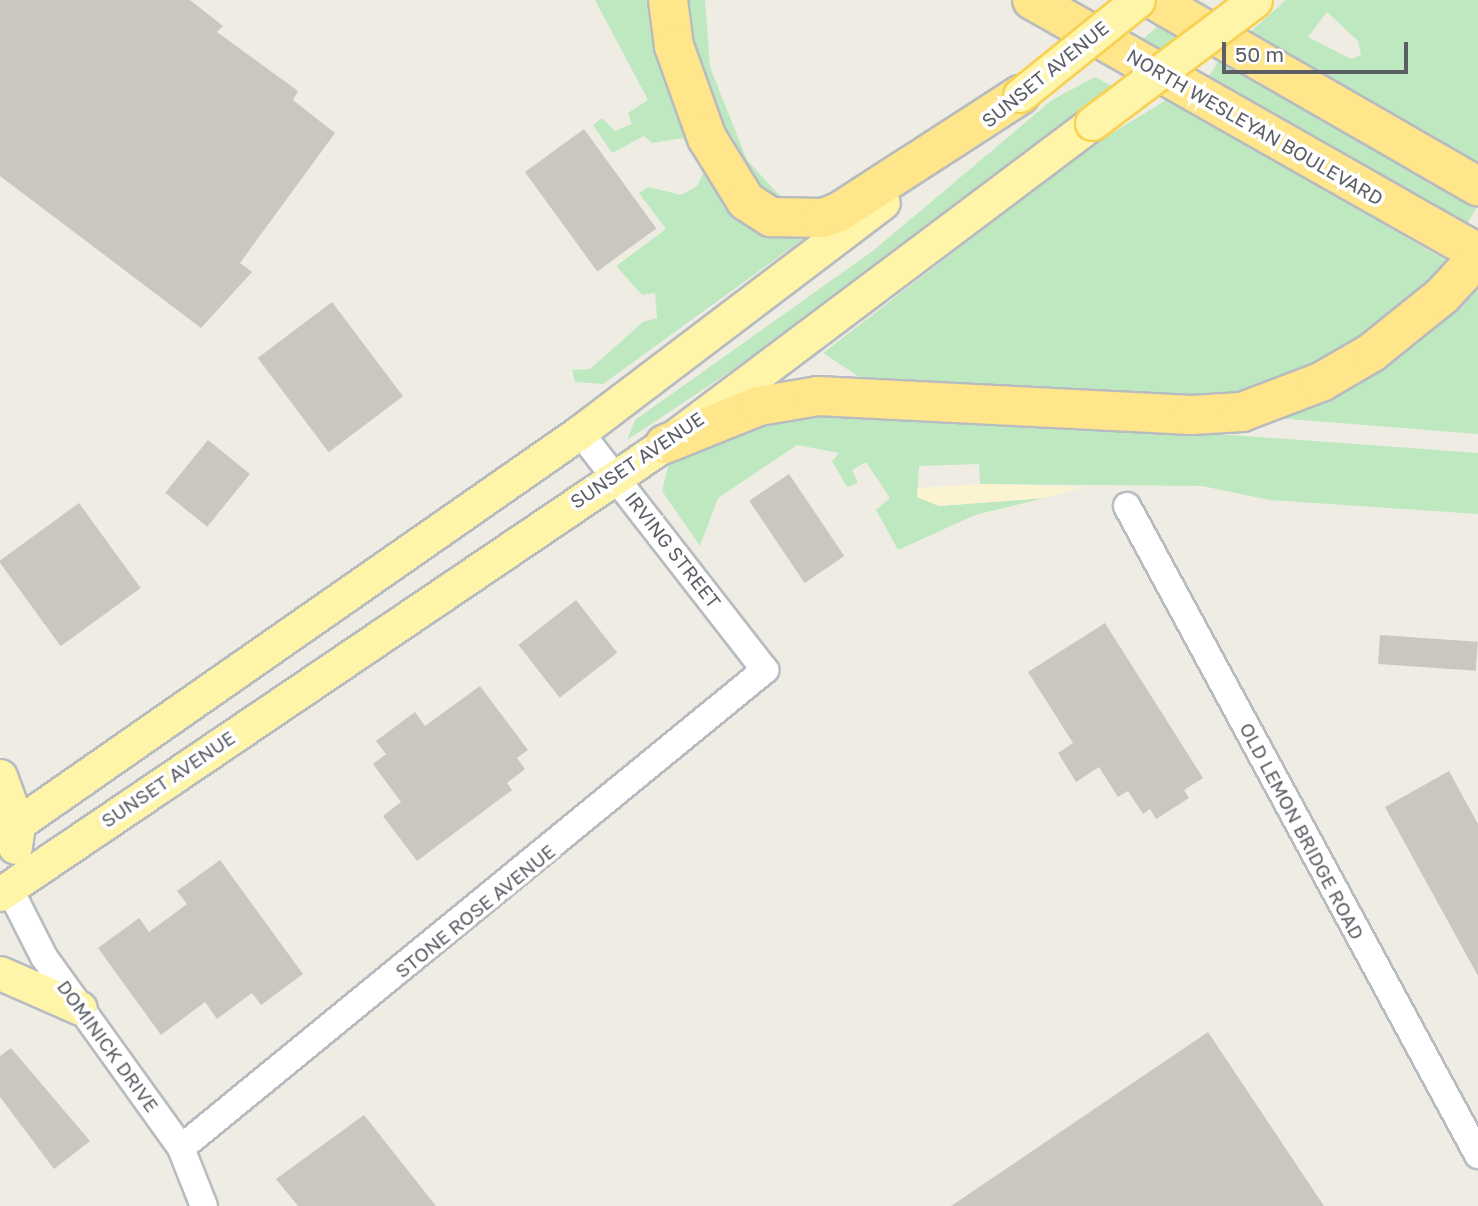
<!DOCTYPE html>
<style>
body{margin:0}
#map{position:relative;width:1478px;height:1206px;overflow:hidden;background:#efede3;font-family:"Golos Text",sans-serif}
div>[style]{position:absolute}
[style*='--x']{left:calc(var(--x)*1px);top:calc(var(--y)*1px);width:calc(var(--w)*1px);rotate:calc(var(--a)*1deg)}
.green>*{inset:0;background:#bee8c0;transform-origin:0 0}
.sand>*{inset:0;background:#fcf4d1}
.building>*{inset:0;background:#cac6c0;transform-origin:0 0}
.roads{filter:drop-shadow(2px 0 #b8bbc0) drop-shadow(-2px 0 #b8bbc0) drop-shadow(0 2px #b8bbc0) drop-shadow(0 -2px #b8bbc0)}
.minor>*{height:26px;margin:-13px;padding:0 13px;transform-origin:13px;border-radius:13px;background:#fff}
.major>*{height:33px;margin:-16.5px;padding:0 16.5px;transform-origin:16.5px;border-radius:16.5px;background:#fff5a8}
.highway>*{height:38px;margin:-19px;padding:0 19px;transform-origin:19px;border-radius:19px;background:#ffe68a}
.bridges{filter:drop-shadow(2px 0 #f8d153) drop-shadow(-2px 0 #f8d153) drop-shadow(0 2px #f8d153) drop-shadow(0 -2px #f8d153)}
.major-bridge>*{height:33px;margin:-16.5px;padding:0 16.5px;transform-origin:16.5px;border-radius:16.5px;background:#fff5a8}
span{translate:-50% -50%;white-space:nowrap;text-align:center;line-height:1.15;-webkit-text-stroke:7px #fff;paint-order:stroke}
.street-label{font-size:19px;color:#5b5f65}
.scale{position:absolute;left:1222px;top:42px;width:186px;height:32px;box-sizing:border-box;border:4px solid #5b5f65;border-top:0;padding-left:9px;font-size:21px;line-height:24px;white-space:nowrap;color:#5b5f65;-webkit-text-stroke:5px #fff;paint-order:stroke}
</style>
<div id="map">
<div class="green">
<i style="clip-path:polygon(595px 0,705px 0,710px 67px,747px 160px,778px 194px,824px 224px,603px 384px,575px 382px,572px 370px,590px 369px,643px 322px,657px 318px,655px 293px,642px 295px,616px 266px,666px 229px,639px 193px,649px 187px,681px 195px,697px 186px,704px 171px,683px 138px,652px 143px,644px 136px,612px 153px,593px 125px,602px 118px,615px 131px,632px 124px,628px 113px,648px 100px)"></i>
<i style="clip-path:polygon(evenodd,1286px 0,1478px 0,1478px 161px,1247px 35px,1286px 0,1327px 12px,1358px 41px,1361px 55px,1351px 59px,1308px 37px,1327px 12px)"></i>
<i style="clip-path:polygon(1161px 23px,1183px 35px,1156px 58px,1134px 47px)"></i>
<i style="left:1220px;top:58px;width:297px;height:33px;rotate:30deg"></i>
<i style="clip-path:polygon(1095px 77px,1112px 86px,772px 344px,627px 440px,635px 420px,874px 250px,1052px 100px)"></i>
<i style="clip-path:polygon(1168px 99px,1478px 279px,1478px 434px,873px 386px,823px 353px,1094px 144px)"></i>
<i style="clip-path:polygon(850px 407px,1478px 453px,1478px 514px,1270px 500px,1202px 486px,980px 484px,979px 464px,919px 466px,917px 497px,939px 506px,1045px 498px,975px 515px,898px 550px,876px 510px,890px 498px,866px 462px,852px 470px,858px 483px,847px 487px,832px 461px,839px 453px,797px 445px,718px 498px,700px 546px,662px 491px,671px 455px,713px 432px)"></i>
</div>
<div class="sand">
<i style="clip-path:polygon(980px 484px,1083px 487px,1045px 498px,939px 506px,917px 497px,918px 488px)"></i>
</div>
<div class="building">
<i style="clip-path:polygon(0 0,190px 0,223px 26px,217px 32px,298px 91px,293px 100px,335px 133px,240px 263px,252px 272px,201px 328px,0 176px)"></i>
<i style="left:584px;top:129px;width:123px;height:73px;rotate:54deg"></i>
<i style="left:332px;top:302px;width:118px;height:93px;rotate:53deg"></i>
<i style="left:208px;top:440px;width:54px;height:68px;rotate:39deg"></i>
<i style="left:789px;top:474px;width:99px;height:48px;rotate:56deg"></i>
<i style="left:79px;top:503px;width:105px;height:99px;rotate:54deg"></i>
<i style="left:576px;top:600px;width:67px;height:73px;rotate:52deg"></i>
<i style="clip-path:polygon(1105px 623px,1203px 778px,1184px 790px,1189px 798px,1156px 819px,1150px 809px,1143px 814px,1128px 791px,1118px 797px,1099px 767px,1076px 782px,1058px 753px,1073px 743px,1028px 672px)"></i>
<i style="left:1380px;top:635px;width:98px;height:29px;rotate:4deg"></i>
<i style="clip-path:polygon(480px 686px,528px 750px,517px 758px,525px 769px,507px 783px,512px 790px,417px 861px,383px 816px,401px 802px,373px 764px,386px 754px,376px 741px,415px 712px,425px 726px)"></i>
<i style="clip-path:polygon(1449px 771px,1478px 824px,1478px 976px,1385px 807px)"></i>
<i style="clip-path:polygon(220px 860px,303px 974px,261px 1005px,252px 993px,217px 1019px,205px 1002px,161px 1035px,98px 948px,139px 918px,149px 932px,187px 904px,177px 891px)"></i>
<i style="clip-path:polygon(1208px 1032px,1324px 1206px,951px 1206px)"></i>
<i style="clip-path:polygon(11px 1048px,90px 1141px,54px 1169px,0 1097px,0 1056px)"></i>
<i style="clip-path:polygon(364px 1115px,436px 1206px,298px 1206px,276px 1179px)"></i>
</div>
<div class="roads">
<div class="minor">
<i style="--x:1127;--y:506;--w:738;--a:61.59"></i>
<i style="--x:9;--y:888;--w:77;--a:63.1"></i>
<i style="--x:44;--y:957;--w:235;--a:54.3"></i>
<i style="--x:181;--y:1148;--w:62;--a:68.4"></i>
<i style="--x:181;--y:1148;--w:755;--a:-39.3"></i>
<i style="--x:765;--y:670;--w:301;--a:-127.9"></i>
</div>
<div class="major">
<i style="--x:0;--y:776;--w:52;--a:69.8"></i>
<i style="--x:18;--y:825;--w:22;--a:98"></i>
<i style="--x:0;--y:836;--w:707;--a:-34.86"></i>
<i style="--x:580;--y:432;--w:380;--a:-37.2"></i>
<i style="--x:0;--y:894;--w:803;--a:-34.09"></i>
<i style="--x:665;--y:444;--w:534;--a:-36.93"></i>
<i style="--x:0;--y:973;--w:87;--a:23.6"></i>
</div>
<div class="highway">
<i style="--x:668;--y:0;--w:46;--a:82.6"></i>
<i style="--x:674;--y:46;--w:98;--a:70.3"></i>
<i style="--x:707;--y:138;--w:74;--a:58.2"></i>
<i style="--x:746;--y:201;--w:30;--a:33"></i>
<i style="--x:771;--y:217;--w:52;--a:1.1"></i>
<i style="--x:823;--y:218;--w:17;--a:-21"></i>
<i style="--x:839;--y:212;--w:216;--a:-32.9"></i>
<i style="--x:1032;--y:0;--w:513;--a:29.56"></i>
<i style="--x:1154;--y:0;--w:374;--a:29.9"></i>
<i style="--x:665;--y:444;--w:101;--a:-22"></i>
<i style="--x:759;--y:406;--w:60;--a:-9.6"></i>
<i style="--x:818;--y:396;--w:374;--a:2.9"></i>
<i style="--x:1192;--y:415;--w:50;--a:-3.4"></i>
<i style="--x:1242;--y:412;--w:85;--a:-20.8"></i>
<i style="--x:1321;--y:382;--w:58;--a:-30.1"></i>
<i style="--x:1371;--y:353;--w:91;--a:-38.8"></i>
<i style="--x:1442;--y:296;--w:53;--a:-47.3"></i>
</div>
</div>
<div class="bridges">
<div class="major-bridge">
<i style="--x:1020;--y:95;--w:151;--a:-38.8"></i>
<i style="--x:1092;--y:123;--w:204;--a:-37"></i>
</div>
</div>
<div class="street-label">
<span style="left:1045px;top:74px;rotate:-39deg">SUNSET AVENUE</span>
<span style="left:1255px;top:127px;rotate:30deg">NORTH WESLEYAN BOULEVARD</span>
<span style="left:637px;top:460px;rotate:-34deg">SUNSET AVENUE</span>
<span style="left:673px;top:550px;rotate:52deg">IRVING STREET</span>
<span style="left:168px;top:779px;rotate:-34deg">SUNSET AVENUE</span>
<span style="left:1302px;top:831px;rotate:62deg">OLD LEMON BRIDGE ROAD</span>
<span style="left:475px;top:911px;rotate:-39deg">STONE ROSE AVENUE</span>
<span style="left:108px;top:1046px;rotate:54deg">DOMINICK DRIVE</span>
</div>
<div class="scale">50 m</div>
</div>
